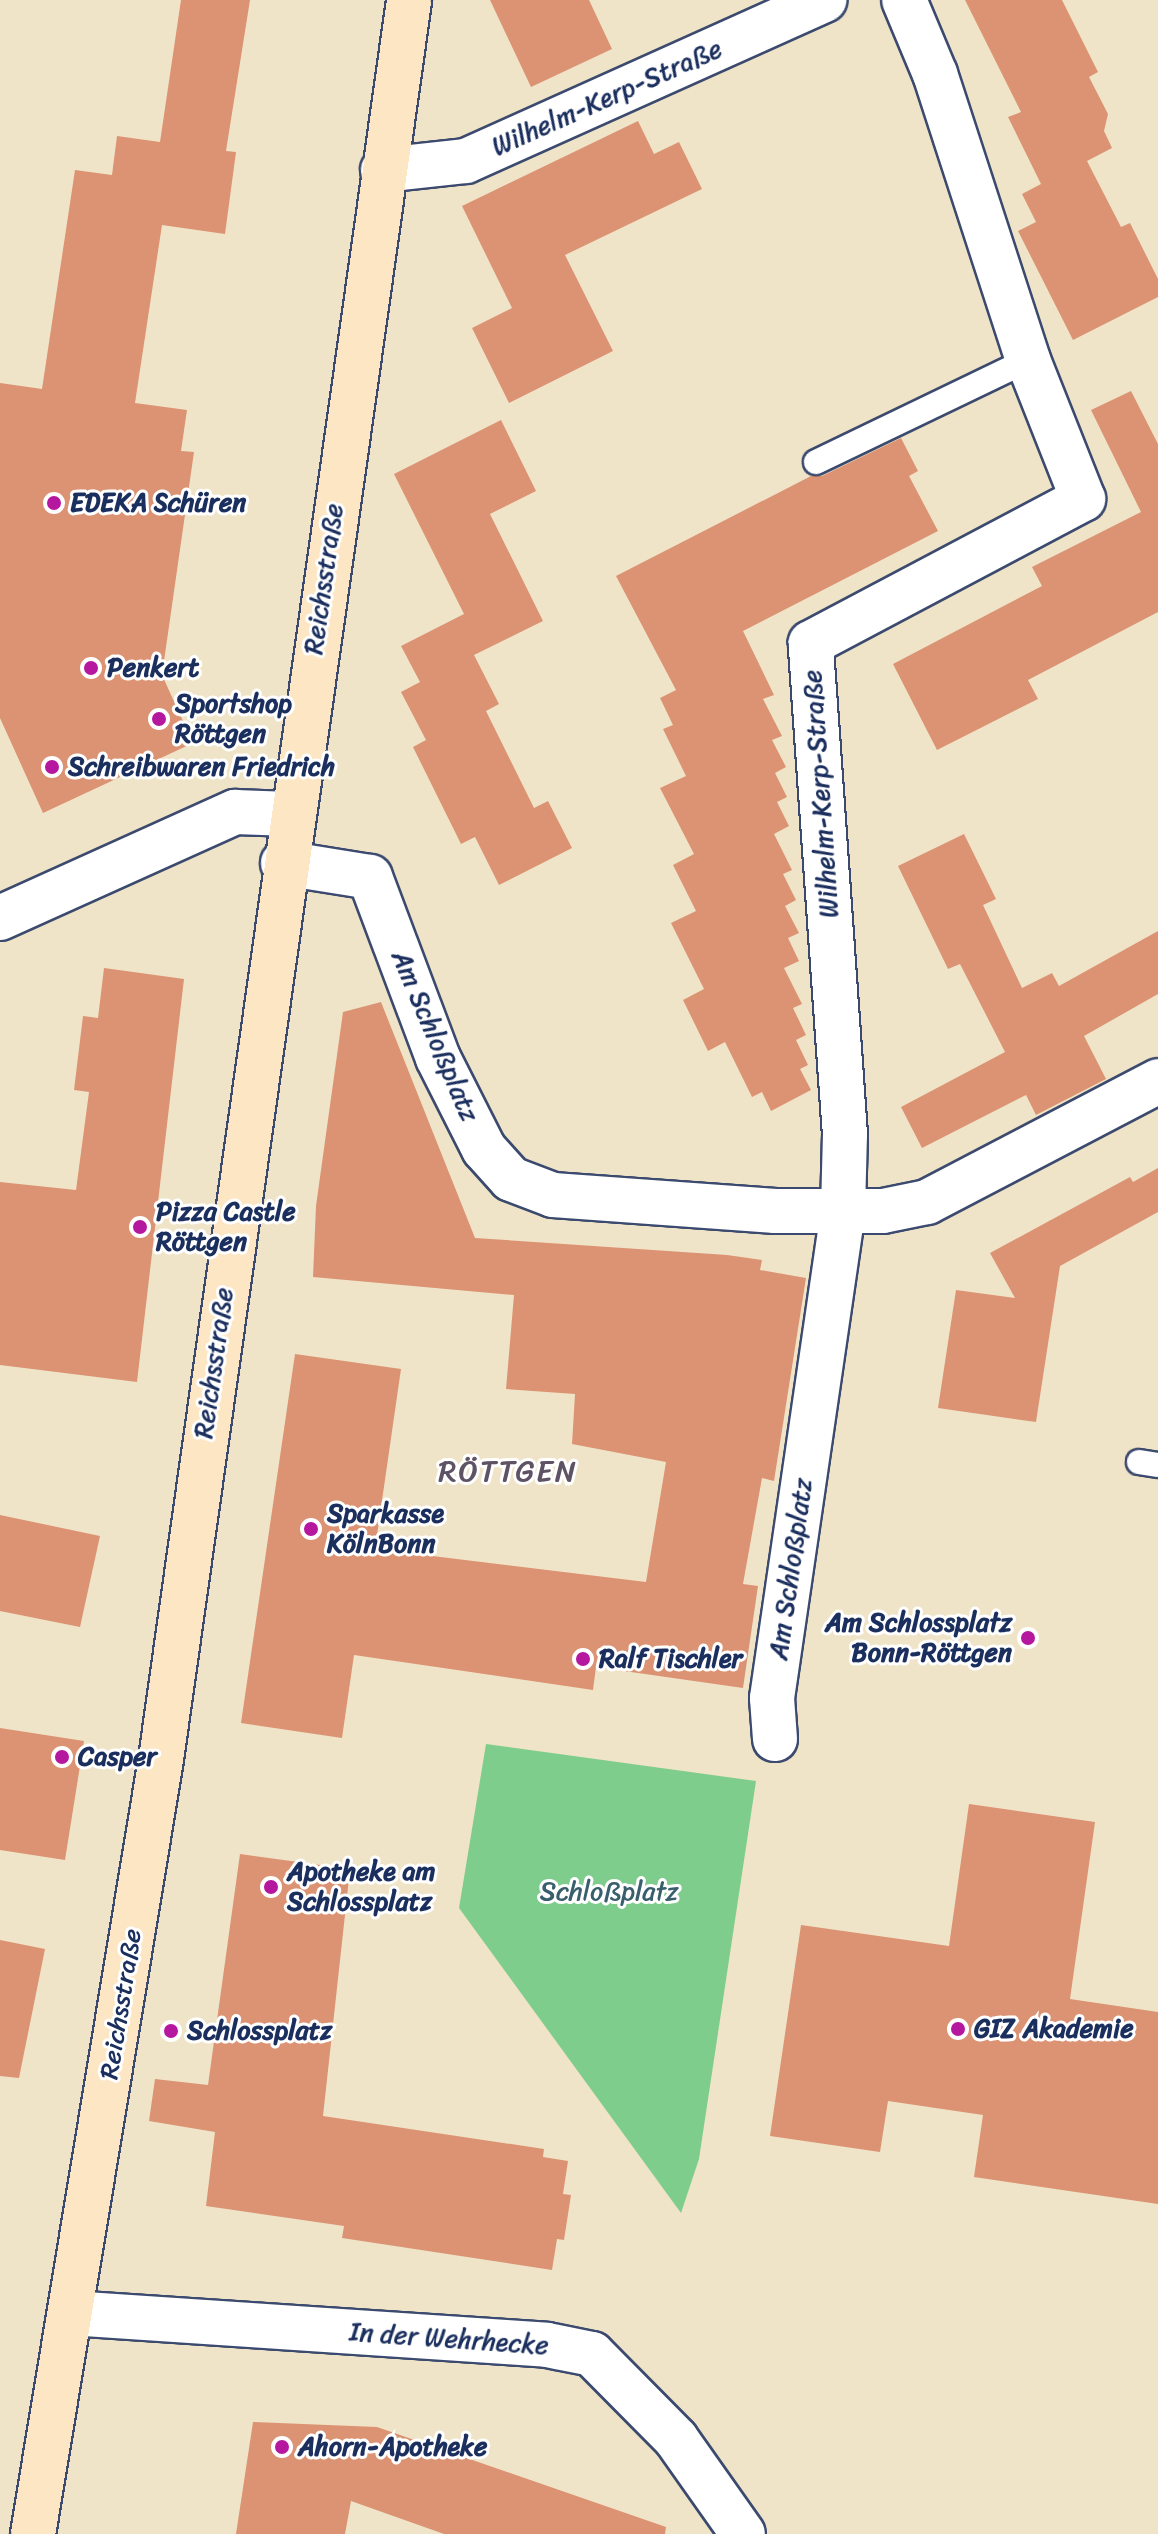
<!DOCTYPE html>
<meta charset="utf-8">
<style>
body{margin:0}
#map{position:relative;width:1158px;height:2534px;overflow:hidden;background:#f0e4c8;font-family:Sriracha,sans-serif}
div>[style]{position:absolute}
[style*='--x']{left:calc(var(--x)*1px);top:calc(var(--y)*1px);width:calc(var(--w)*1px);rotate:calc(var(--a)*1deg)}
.green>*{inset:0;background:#7fcd8c}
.building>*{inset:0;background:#db9373}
.roads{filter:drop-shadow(2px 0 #3b4a6e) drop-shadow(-2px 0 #3b4a6e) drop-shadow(0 2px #3b4a6e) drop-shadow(0 -2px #3b4a6e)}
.service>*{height:24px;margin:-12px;padding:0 12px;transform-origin:12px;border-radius:12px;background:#fff}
.minor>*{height:44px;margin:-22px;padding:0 22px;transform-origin:22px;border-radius:22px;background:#fff}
.secondary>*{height:44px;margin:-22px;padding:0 22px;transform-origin:22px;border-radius:22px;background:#fce6c4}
.dots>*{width:22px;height:22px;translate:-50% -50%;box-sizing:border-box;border:4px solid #fff;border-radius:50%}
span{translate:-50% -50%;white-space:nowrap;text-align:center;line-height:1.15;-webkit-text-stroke:6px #fff;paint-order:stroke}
.street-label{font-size:26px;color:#1b2f5e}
.poi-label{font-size:26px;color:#1b2f5e;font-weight:700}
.left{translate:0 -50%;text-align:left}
.right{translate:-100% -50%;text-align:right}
.park-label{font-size:26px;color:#395e6c}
.quarter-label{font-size:30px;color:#5e5265;letter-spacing:2px}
</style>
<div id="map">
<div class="green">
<i style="clip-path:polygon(486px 1744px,756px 1781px,699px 2159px,681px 2213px,459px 1908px)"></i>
</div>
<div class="building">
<i style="clip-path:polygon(181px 0,250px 0,226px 151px,236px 152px,225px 234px,162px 225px,135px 403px,187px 410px,181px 451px,194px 452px,162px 675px,193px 743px,43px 813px,0 718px,0 383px,42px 389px,75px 170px,112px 175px,117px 136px,160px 142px)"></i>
<i style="clip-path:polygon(490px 0,589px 0,612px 49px,531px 87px)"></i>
<i style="clip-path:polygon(965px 0,1062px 0,1098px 72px,1089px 77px,1108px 114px,1104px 131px,1112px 148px,1087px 161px,1121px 227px,1130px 223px,1158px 279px,1158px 297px,1073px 340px,1018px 231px,1036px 222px,1022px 194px,1041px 184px,1008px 117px,1021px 112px)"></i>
<i style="clip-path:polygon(638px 121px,654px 154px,679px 142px,702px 189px,565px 255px,613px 351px,509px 403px,472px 328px,512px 308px,462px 206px)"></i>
<i style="clip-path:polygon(1131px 391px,1158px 444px,1158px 612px,1028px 680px,1038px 699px,937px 750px,893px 664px,1042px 586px,1032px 567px,1141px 512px,1091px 410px)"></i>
<i style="clip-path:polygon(501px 420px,536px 491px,490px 514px,543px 621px,474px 655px,499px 704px,486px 711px,534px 808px,548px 801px,572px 848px,499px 885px,475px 837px,461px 844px,413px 747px,426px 740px,401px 692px,420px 682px,401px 646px,464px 614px,394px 474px)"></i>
<i style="clip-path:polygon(901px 438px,918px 471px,909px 476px,938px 531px,743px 631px,774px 695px,763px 699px,782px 736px,772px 740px,786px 767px,775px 773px,787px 797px,777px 802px,789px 826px,774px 834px,792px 870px,783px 874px,796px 900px,785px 906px,799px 933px,788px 938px,799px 961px,784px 968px,802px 1004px,793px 1008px,806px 1035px,796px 1040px,808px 1065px,800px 1069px,811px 1090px,771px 1111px,762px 1092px,752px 1097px,725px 1042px,708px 1051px,683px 1000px,704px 989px,671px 923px,696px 911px,673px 865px,694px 854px,660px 788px,686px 776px,663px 729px,673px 725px,660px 698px,676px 690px,616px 576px,811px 476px,822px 476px)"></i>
<i style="clip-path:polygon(964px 834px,996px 899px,983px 905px,1022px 988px,1052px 973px,1059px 986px,1158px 931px,1158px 994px,1084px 1036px,1106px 1079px,1036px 1115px,1026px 1095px,922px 1148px,901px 1107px,1005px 1052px,960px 964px,948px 969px,898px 866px)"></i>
<i style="clip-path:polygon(104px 968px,184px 979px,137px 1382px,0 1365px,0 1182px,76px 1190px,89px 1092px,74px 1090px,83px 1016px,98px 1018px)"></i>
<i style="clip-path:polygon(381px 1002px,475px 1238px,727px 1255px,762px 1260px,760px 1270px,806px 1278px,774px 1481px,762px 1478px,743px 1584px,758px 1586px,743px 1688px,596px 1667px,593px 1690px,354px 1655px,342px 1738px,241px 1723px,295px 1354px,401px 1369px,375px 1549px,646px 1582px,666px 1462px,572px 1444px,575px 1394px,506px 1389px,514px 1295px,313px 1277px,316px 1206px,343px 1012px)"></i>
<i style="clip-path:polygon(1158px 1168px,1158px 1212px,1060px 1266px,1036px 1422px,938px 1408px,956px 1290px,1015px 1298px,990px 1253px,1130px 1177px,1133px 1182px)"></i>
<i style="clip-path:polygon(0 1515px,100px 1536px,80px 1627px,0 1611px)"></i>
<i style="clip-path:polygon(0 1728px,84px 1741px,65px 1860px,0 1850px)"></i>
<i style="clip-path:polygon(969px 1804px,1095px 1822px,1070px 1999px,1158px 2012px,1158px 2204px,974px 2177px,983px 2115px,888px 2101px,880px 2152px,770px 2136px,801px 1925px,949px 1946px)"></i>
<i style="clip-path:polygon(240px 1854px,350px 1869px,323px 2116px,544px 2149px,543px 2157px,568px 2161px,563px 2194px,571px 2195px,564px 2240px,557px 2239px,552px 2270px,342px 2238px,344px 2226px,206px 2206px,215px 2132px,149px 2121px,155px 2079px,208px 2085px)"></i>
<i style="clip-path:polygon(0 1940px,45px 1949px,19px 2078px,0 2076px)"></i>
<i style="clip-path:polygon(253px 2422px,377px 2427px,666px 2527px,665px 2534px,444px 2534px,351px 2501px,345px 2534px,236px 2534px)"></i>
</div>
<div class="roads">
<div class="service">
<i style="--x:816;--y:462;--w:235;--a:-25.7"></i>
<i style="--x:1139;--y:1462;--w:19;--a:9"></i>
</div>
<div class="minor">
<i style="--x:383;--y:170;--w:83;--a:-6.2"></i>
<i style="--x:466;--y:161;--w:393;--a:-24.2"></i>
<i style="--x:283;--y:863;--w:88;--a:9.1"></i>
<i style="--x:370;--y:877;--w:193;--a:69.4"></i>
<i style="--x:438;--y:1058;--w:102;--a:63.2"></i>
<i style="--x:484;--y:1149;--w:40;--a:48"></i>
<i style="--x:511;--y:1179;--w:45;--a:20.9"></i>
<i style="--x:553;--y:1195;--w:223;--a:4.1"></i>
<i style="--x:775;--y:1211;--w:108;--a:0"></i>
<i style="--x:883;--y:1211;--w:45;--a:-11.6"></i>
<i style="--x:927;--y:1202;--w:261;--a:-27.6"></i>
<i style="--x:0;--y:918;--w:258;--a:-24.3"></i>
<i style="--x:235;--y:812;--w:55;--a:2.1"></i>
<i style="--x:775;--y:1739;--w:41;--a:-94.2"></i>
<i style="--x:772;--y:1698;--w:493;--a:-81.7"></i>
<i style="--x:843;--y:1210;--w:75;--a:-88.5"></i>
<i style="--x:845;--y:1135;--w:493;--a:-94"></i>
<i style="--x:811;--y:643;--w:308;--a:-27.9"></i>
<i style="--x:1083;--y:499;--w:149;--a:-111.6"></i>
<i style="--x:1028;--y:360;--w:301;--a:-108"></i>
<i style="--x:935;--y:74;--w:80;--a:-112.7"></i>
<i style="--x:70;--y:2313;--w:478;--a:3.8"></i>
<i style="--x:547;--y:2345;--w:46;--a:11.3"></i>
<i style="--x:592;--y:2354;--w:120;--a:45.3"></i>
<i style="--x:676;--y:2439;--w:116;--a:54.8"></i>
</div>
<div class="secondary">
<i style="--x:33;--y:2534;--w:785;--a:-80.62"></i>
<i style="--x:161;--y:1759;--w:1776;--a:-81.97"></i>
</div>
</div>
<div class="dots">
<i style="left:54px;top:503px;background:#b5179e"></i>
<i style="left:91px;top:668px;background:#b5179e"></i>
<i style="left:159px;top:719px;background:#b5179e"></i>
<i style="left:52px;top:767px;background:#b5179e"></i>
<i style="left:140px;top:1227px;background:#b5179e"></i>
<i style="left:311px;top:1529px;background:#b5179e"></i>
<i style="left:1028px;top:1638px;background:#b5179e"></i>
<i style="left:583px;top:1659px;background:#b5179e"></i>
<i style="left:62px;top:1757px;background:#b5179e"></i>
<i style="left:271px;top:1887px;background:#b5179e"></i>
<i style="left:958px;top:2029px;background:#b5179e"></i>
<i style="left:171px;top:2031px;background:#b5179e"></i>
<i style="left:282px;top:2447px;background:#b5179e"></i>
</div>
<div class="street-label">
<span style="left:607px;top:98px;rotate:-24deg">Wilhelm-Kerp-Straße</span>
<span style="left:324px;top:579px;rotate:-82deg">Reichsstraße</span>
<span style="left:821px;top:794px;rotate:-94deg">Wilhelm-Kerp-Straße</span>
<span style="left:435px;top:1036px;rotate:67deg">Am Schloßplatz</span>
<span style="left:214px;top:1363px;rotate:-82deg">Reichsstraße</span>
<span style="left:791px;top:1569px;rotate:-82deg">Am Schloßplatz</span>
<span style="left:121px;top:2004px;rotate:-81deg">Reichsstraße</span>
<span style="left:449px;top:2339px;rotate:4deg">In der Wehrhecke</span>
</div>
<div class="poi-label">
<span class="left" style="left:70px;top:503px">EDEKA Schüren</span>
<span class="left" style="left:107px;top:668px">Penkert</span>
<span class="left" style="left:175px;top:719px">Sportshop<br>Röttgen</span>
<span class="left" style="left:68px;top:767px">Schreibwaren Friedrich</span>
<span class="left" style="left:156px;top:1227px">Pizza Castle<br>Röttgen</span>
<span class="left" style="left:327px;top:1529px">Sparkasse<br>KölnBonn</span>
<span class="right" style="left:1012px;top:1638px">Am Schlossplatz<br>Bonn-Röttgen</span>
<span class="left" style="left:599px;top:1659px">Ralf Tischler</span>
<span class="left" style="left:78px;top:1757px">Casper</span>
<span class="left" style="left:287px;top:1887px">Apotheke am<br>Schlossplatz</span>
<span class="left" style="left:974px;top:2029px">GIZ Akademie</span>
<span class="left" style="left:187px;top:2031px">Schlossplatz</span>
<span class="left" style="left:298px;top:2447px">Ahorn-Apotheke</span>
</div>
<div class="park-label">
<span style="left:609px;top:1892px">Schloßplatz</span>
</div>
<div class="quarter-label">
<span style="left:508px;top:1471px">RÖTTGEN</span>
</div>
</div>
